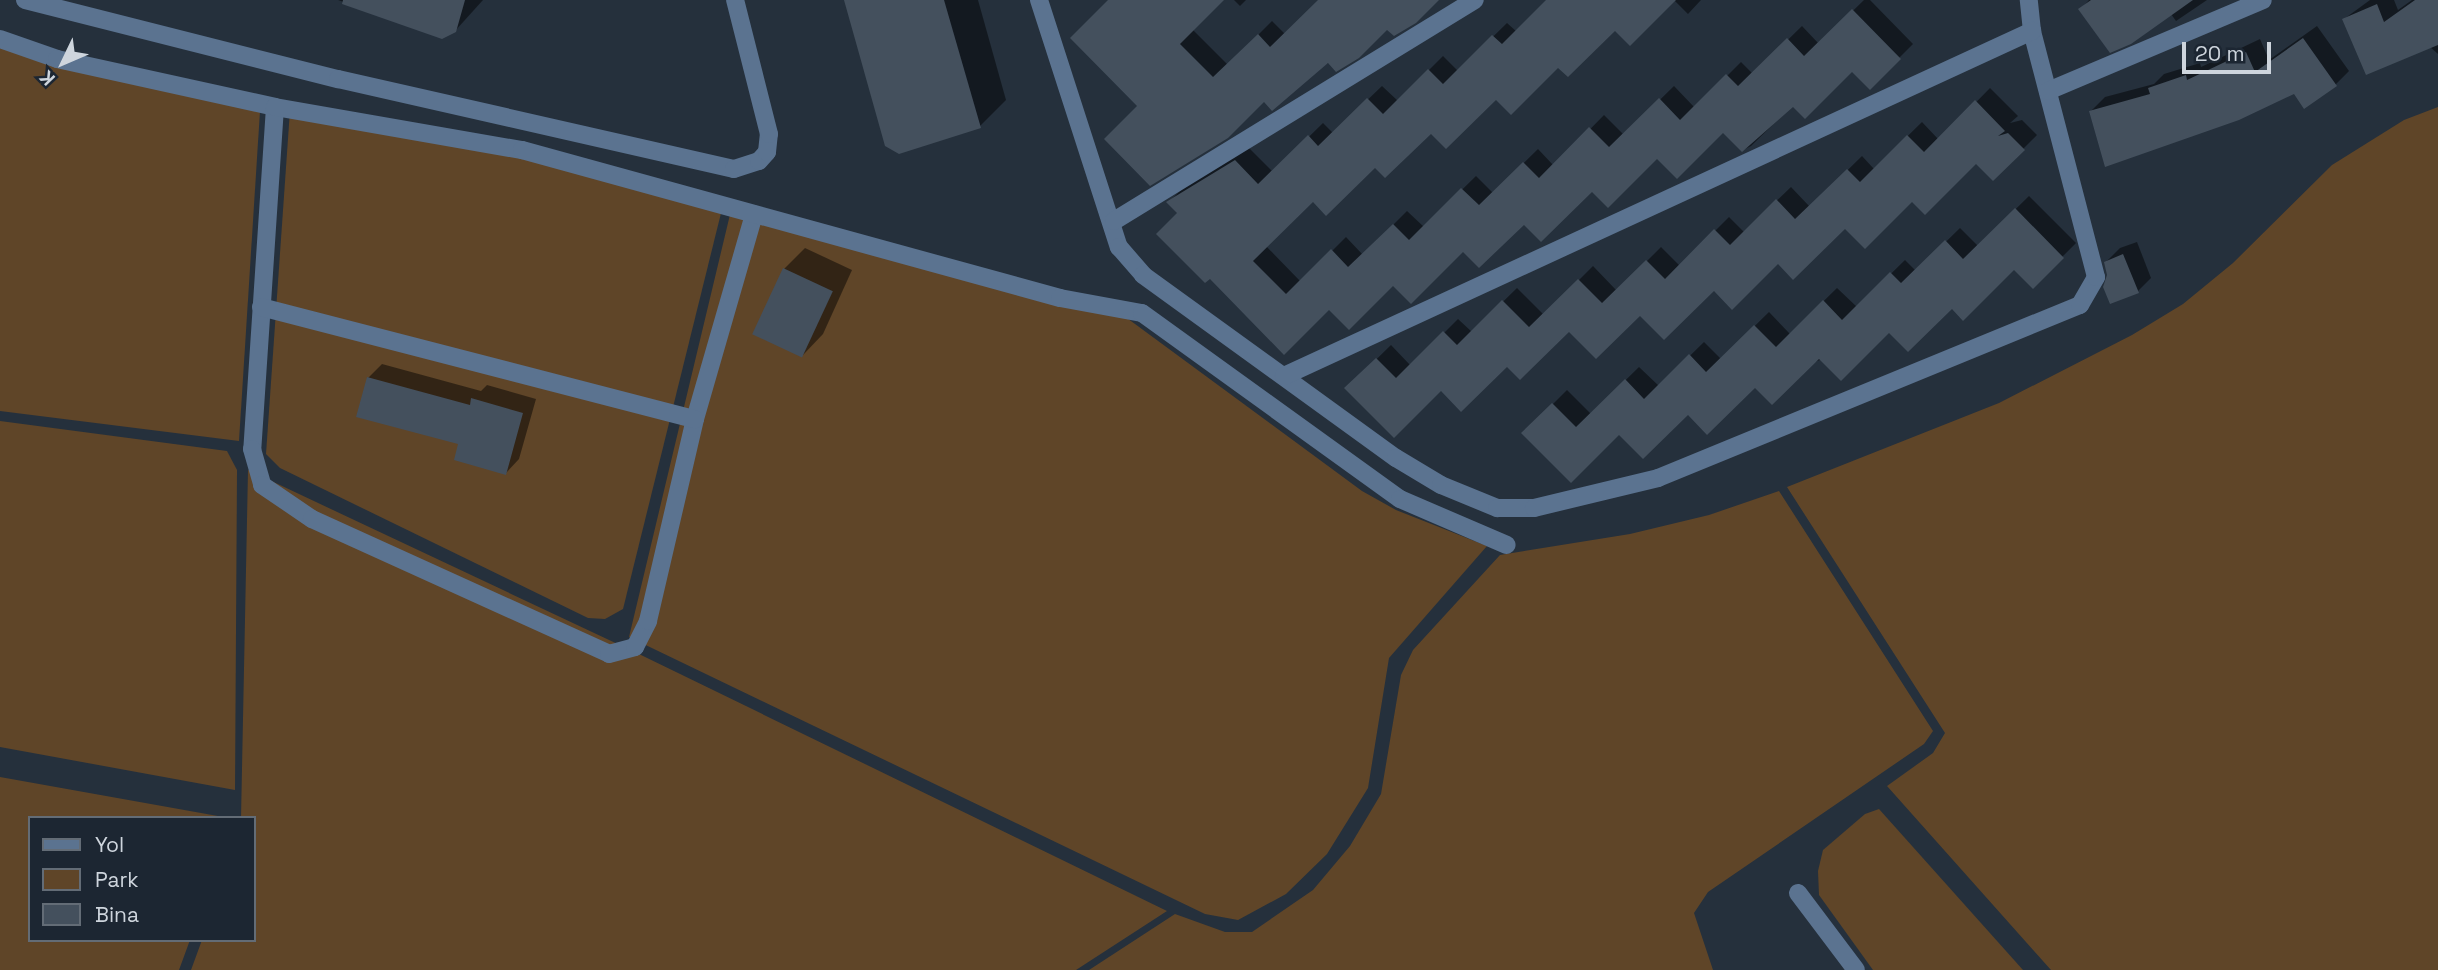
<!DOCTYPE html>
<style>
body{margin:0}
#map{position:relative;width:2438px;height:970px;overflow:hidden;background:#25303c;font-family:"Space Grotesk",sans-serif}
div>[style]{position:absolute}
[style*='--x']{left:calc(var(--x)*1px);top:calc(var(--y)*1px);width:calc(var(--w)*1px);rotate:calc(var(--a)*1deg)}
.green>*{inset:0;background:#5f4528}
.shadow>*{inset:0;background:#0007}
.building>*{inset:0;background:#44505d;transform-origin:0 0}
.minor>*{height:18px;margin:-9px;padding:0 9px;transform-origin:9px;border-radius:9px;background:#5b7390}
span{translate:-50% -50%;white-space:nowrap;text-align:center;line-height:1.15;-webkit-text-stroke:5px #1c2632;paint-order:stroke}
.legend{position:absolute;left:28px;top:816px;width:228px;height:126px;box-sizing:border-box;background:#1c2632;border:2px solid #636c76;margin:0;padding:9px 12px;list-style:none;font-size:21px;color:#ced5dd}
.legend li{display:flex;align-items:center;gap:14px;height:35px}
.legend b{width:35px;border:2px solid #636c76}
.north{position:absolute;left:28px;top:28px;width:70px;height:70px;-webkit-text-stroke:5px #1c2632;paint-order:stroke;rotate:226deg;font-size:19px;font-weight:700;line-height:28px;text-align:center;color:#ced5dd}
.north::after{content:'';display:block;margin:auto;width:24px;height:32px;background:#ced5dd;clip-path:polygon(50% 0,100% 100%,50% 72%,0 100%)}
.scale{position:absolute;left:2182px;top:42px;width:89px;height:32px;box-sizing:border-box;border:4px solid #ced5dd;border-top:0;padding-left:9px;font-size:21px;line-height:24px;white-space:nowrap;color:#ced5dd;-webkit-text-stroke:5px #1c2632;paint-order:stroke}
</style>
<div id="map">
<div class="green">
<i style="clip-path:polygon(0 47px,260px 111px,239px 441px,0 411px)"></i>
<i style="clip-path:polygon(2438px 107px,2438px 970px,2051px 970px,1887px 786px,1933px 753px,1945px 733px,1787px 487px,1999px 403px,2132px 335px,2183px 304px,2233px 263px,2332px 165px,2404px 120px)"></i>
<i style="clip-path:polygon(290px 110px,724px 201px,623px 609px,605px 619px,588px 618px,280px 468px,266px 454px)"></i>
<i style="clip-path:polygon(733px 202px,1116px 310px,1362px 491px,1396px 510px,1487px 546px,1389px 658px,1368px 788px,1327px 854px,1286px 894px,1238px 920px,1205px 914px,629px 637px)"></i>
<i style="clip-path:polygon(0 421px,227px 451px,237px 470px,235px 790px,0 747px)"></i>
<i style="clip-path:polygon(248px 470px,641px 655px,1167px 911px,1076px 970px,191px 970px,202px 940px,254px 940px,254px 818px,241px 818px)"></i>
<i style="clip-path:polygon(1779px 491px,1933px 731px,1924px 744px,1708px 892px,1694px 913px,1713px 970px,1089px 970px,1175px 914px,1225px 932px,1252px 932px,1313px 890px,1350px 846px,1381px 794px,1401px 675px,1413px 650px,1500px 555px,1630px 534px,1709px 515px)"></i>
<i style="clip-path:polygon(0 777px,229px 818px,30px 818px,30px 940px,190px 940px,179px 970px,0 970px)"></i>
<i style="clip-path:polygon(1879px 809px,2023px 970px,1873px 970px,1819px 895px,1818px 871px,1823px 850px,1865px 814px)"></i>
</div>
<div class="shadow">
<i style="clip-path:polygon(338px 0,483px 0,455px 31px,442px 37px)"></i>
<i style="clip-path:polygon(846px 0,978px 0,1006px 100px,980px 126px)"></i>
<i style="clip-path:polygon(1111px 0,1222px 0,1192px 29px,1228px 65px,1272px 21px,1285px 34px,1320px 0,1437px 0,1264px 100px,1139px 106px)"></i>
<i style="clip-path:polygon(1234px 0,1246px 0,1240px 6px)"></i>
<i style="clip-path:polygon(1548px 0,1701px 0,1688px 14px,1674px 0,1615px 29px,1558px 66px,1431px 131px,1313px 200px,1266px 246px,1301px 282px,1346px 237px,1363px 255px,1407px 211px,1424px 227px,1476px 176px,1493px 193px,1538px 149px,1554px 166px,1604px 115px,1624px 135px,1674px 86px,1695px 108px,1741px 62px,1753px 74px,1802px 26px,1819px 44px,1864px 0,1870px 0,1913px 44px,1870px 87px,1852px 70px,1793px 105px,1751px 146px,1743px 150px,1723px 130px,1657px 156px,1393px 284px,1329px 307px,1284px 352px,1169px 202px,1182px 189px,1249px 148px,1273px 172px,1323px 123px,1333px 133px,1382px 86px,1398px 101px,1443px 56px,1458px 71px,1507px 23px,1517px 32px)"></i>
<i style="clip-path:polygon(2089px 0,2207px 0,2176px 21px,2171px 14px,2081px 9px)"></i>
<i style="clip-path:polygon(2370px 0,2394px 0,2398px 10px,2412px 0,2438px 0,2438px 54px,2429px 46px,2344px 19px)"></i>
<i style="clip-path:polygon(2317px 26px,2349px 71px,2335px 85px,2091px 111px,2105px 97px,2154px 84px,2164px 74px,2200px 63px,2201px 67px,2260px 39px,2269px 60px)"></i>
<i style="clip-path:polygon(1990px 88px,2018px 116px,2010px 123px,2022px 120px,2037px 135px,1993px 179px,1976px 161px,1912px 200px,1845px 227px,1778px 262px,1714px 288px,1569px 330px,1507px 365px,1441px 389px,1347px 388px,1391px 345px,1411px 366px,1458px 319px,1472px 332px,1517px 288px,1544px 315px,1593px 266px,1617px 291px,1661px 247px,1680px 266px,1729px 217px,1744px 232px,1791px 187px,1810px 207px,1862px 156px,1874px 169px,1922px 122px,1939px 140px)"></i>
<i style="clip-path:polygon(2029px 196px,2076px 243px,2033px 286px,2014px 267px,1952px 307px,1688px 413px,1619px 433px,1524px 433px,1567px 390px,1591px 414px,1639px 367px,1659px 386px,1704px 342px,1721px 359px,1769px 312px,1790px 334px,1837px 288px,1857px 307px,1905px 260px,1916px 271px,1960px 228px,1978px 246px)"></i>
<i style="clip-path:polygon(2137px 242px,2151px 278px,2138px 291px,2109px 275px,2106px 262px,2120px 248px)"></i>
<i style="clip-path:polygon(805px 248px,852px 270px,823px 334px,803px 355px,784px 269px)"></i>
<i style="clip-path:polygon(382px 364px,481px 391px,487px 385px,536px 399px,519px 459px,506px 473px,461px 443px,368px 378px)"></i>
</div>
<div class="building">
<i style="clip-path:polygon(343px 0,465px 0,456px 32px,442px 39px,342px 4px)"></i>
<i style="clip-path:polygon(844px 0,944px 0,981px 128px,899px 154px,885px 146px)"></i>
<i style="clip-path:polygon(1108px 0,1224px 0,1180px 44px,1213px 77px,1258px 34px,1270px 47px,1318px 0,1439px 0,1416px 23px,1394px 36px,1387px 30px,1359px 58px,1336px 72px,1328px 63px,1272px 111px,1264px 102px,1228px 138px,1150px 186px,1104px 139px,1137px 106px,1070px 38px)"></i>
<i style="clip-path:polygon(1546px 0,1676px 0,1630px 46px,1615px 31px,1568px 77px,1558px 68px,1511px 115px,1496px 100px,1446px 149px,1431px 134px,1385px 178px,1375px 168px,1326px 216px,1313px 202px,1253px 261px,1286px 294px,1331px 249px,1348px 267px,1393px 224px,1409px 240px,1461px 188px,1479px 205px,1523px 162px,1539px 178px,1589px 127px,1609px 147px,1659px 98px,1680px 120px,1726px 74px,1738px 86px,1787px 38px,1804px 56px,1852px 9px,1901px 59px,1870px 90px,1852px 72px,1805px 119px,1793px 107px,1742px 152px,1723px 133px,1677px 179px,1657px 159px,1608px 208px,1592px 192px,1541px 242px,1524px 225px,1479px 268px,1463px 252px,1411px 304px,1393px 286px,1349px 330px,1329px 310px,1284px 355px,1210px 279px,1205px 283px,1156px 234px,1177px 213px,1166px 202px,1235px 160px,1258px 184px,1308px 135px,1318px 146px,1367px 98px,1383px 114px,1428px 69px,1443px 84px,1492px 35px,1502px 44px)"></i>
<i style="clip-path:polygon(2091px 0,2193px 0,2131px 44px,2110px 53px,2078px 9px)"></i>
<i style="clip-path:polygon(2415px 0,2438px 0,2438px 45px,2366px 75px,2342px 19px,2377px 4px,2384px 22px)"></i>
<i style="clip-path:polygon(2303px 38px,2337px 86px,2304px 109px,2294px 94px,2239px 120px,2105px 167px,2089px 111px,2150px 94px,2148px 88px,2186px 75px,2187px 80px,2246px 52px,2255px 72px)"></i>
<i style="clip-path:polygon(1975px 100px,2005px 131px,1998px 136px,2008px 133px,2025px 150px,1993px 181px,1976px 164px,1925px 215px,1912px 202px,1865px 249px,1845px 229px,1793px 280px,1778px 264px,1732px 310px,1714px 291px,1664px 340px,1640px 316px,1596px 359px,1569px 332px,1520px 380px,1507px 367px,1461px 412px,1441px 391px,1394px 438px,1344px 388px,1376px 358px,1396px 378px,1443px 331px,1457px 345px,1502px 300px,1529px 327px,1578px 279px,1602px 303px,1646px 260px,1665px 279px,1714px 229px,1730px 245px,1776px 199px,1795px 219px,1847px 169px,1860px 182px,1907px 135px,1924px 152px)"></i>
<i style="clip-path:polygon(2015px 208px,2064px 258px,2033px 289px,2014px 270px,1963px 321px,1952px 309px,1908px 352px,1889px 333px,1841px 381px,1819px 359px,1772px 405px,1755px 388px,1707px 435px,1688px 415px,1643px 459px,1619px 435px,1571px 483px,1521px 433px,1552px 403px,1576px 427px,1625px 379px,1644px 399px,1689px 354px,1706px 372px,1754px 325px,1776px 347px,1823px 300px,1842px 320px,1890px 272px,1901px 283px,1945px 240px,1963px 259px)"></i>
<i style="clip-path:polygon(2123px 254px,2139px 293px,2110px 304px,2103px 287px,2107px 275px,2104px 262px)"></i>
<i style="left:783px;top:268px;width:55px;height:73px;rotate:25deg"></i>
<i style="clip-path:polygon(367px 377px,470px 405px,471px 398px,523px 413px,506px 475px,454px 460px,458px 444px,356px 417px)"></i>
</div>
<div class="minor">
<i style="--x:25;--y:0;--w:323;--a:14.2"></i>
<i style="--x:338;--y:79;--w:406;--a:12.8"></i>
<i style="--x:734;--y:169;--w:26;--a:-18"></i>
<i style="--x:759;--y:161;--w:12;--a:-48"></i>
<i style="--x:767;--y:152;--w:18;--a:-84"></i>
<i style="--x:769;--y:134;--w:138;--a:-104.2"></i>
<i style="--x:1039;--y:0;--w:260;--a:72.1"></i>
<i style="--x:1119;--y:247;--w:37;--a:49"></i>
<i style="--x:1143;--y:275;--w:312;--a:35.9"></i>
<i style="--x:1396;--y:458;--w:52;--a:31"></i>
<i style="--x:1441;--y:485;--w:61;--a:22.3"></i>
<i style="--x:1497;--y:508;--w:37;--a:0"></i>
<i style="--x:1534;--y:508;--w:128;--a:-13.6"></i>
<i style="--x:1658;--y:478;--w:456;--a:-22.3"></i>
<i style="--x:2080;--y:305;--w:32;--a:-60"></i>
<i style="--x:2096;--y:277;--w:254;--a:-104.6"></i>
<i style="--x:2032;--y:31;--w:31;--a:-96"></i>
<i style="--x:0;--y:39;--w:60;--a:19.3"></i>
<i style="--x:57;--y:59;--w:223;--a:12.4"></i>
<i style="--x:275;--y:107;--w:343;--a:93.8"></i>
<i style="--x:252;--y:449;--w:37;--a:74"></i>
<i style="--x:262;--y:485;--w:60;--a:34.2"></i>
<i style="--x:312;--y:519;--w:326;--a:24.4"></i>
<i style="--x:609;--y:654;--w:27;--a:-15"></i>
<i style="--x:635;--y:647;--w:29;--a:-63"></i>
<i style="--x:648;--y:621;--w:207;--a:-76.9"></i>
<i style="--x:695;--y:419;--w:213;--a:-73.9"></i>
<i style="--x:2048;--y:91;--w:233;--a:-22.9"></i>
<i style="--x:275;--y:107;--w:251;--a:9.9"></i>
<i style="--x:522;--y:150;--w:558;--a:15.38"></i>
<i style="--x:1060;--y:298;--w:83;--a:10.4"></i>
<i style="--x:1142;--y:313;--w:318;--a:35.8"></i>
<i style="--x:1400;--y:499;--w:116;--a:23.3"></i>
<i style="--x:1114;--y:221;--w:423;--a:-31.5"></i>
<i style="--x:261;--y:307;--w:448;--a:14.5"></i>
<i style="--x:1284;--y:376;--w:824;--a:-24.76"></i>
<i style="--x:1798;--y:893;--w:96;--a:53"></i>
</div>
<ul class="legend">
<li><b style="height:9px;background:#5b7390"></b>Yol</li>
<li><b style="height:19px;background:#5f4528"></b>Park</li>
<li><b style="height:19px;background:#44505d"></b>Bina</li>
</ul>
<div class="north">K</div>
<div class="scale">20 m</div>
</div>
